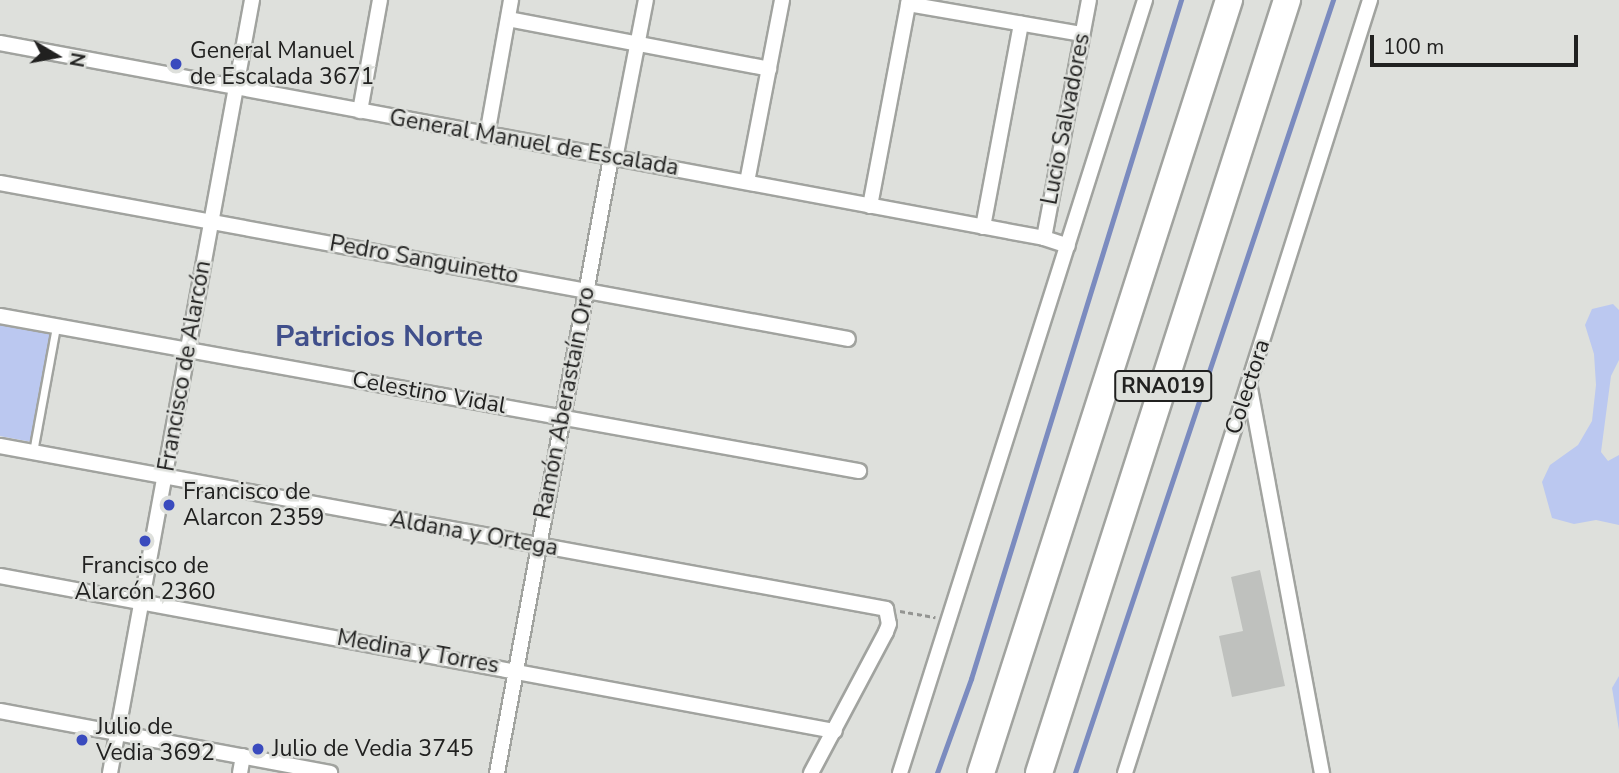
<!DOCTYPE html>
<meta charset="utf-8">
<style>
body{margin:0}
#map{position:relative;width:1619px;height:773px;overflow:hidden;background:#dee0dc;font-family:"Nunito Sans",sans-serif}
div>[style]{position:absolute}
[style*='--x']{left:calc(var(--x)*1px);top:calc(var(--y)*1px);width:calc(var(--w)*1px);rotate:calc(var(--a)*1deg)}
.green>*{inset:0;background:#bbc8f0}
.stream>*{height:4.5px;margin:-2.25px;padding:0 2.25px;transform-origin:2.25px;border-radius:2.25px;background:#7b8bbf}
.building>*{inset:0;background:#bfc1be}
.path>*{height:2.5px;margin-top:-1.25px;transform-origin:0;background:repeating-linear-gradient(90deg,#949592 0 5px,transparent 0 8.5px)}
.roads{filter:drop-shadow(2px 0 #a1a39f) drop-shadow(-2px 0 #a1a39f) drop-shadow(0 2px #a1a39f) drop-shadow(0 -2px #a1a39f)}
.lane>*{height:7px;margin:-3.5px;padding:0 3.5px;transform-origin:3.5px;border-radius:3.5px;background:#fff}
.street>*{height:14px;margin:-7px;padding:0 7px;transform-origin:7px;border-radius:7px;background:#fff}
.highway>*{height:26px;margin:-13px;padding:0 13px;transform-origin:13px;border-radius:13px;background:#fff}
.dots>*{width:19px;height:19px;translate:-50% -50%;box-sizing:border-box;border:4px solid #dee0dc;border-radius:50%}
span{translate:-50% -50%;white-space:nowrap;text-align:center;line-height:1.15;-webkit-text-stroke:5px #dee0dc;paint-order:stroke}
.shield-label span{padding:2px 5px;background:#dee0dc;border:2px solid;border-radius:5px;-webkit-text-stroke-width:0}
.shield-label{font-size:21px;color:#212120;font-weight:700}
.poi-label{font-size:23px;color:#212120}
.left{translate:0 -50%;text-align:left}
.street-label{font-size:23px;color:#212120}
.district-label{font-size:30px;color:#404f8b;font-weight:700}
.north{position:absolute;left:21px;top:21px;width:70px;height:70px;-webkit-text-stroke:5px #dee0dc;paint-order:stroke;rotate:100deg;font-size:19px;font-weight:700;line-height:28px;text-align:center;color:#212120}
.north::after{content:'';display:block;margin:auto;width:24px;height:32px;background:#212120;clip-path:polygon(50% 0,100% 100%,50% 72%,0 100%)}
.scale{position:absolute;left:1370px;top:35px;width:208px;height:32px;box-sizing:border-box;border:4px solid #212120;border-top:0;padding-left:9px;font-size:21px;line-height:24px;white-space:nowrap;color:#212120;-webkit-text-stroke:5px #dee0dc;paint-order:stroke}
</style>
<div id="map">
<div class="green">
<i style="clip-path:polygon(1613px 304px,1619px 310px,1619px 360px,1611px 376px,1601px 452px,1608px 461px,1619px 455px,1619px 525px,1596px 520px,1574px 524px,1552px 518px,1542px 482px,1550px 465px,1578px 445px,1592px 421px,1596px 385px,1594px 354px,1585px 325px,1592px 309px)"></i>
<i style="clip-path:polygon(0 323px,51px 332px,32px 442px,0 436px)"></i>
<i style="clip-path:polygon(1619px 676px,1619px 730px,1612px 688px)"></i>
</div>
<div class="stream">
<i style="--x:937;--y:773;--w:100;--a:-70.1"></i>
<i style="--x:971;--y:679;--w:711;--a:-72.81"></i>
<i style="--x:1075;--y:773;--w:815;--a:-71.54"></i>
</div>
<div class="building">
<i style="clip-path:polygon(1260px 570px,1285px 686px,1232px 697px,1219px 636px,1243px 631px,1231px 577px)"></i>
</div>
<div class="path">
<i style="--x:900;--y:611;--w:36;--a:10"></i>
</div>
<div class="roads">
<div class="lane">
<i style="--x:33;--y:452;--w:127;--a:-79.6"></i>
</div>
<div class="street">
<i style="--x:908;--y:4;--w:176;--a:9.8"></i>
<i style="--x:508;--y:19;--w:266;--a:10.8"></i>
<i style="--x:0;--y:43;--w:1062;--a:10.58"></i>
<i style="--x:1044;--y:238;--w:25;--a:18"></i>
<i style="--x:360;--y:111;--w:113;--a:-79.8"></i>
<i style="--x:487;--y:135;--w:137;--a:-79.9"></i>
<i style="--x:615;--y:159;--w:162;--a:-79"></i>
<i style="--x:747;--y:182;--w:185;--a:-79.1"></i>
<i style="--x:0;--y:183;--w:862;--a:10.42"></i>
<i style="--x:870;--y:206;--w:210;--a:-79.3"></i>
<i style="--x:983;--y:227;--w:207;--a:-79.4"></i>
<i style="--x:1044;--y:238;--w:242;--a:-79.3"></i>
<i style="--x:0;--y:316;--w:873;--a:10.23"></i>
<i style="--x:1249;--y:383;--w:397;--a:79.4"></i>
<i style="--x:0;--y:446;--w:901;--a:10.42"></i>
<i style="--x:886;--y:609;--w:15;--a:79"></i>
<i style="--x:889;--y:624;--w:9;--a:111"></i>
<i style="--x:886;--y:632;--w:160;--a:118"></i>
<i style="--x:0;--y:576;--w:849;--a:10.52"></i>
<i style="--x:0;--y:711;--w:336;--a:10.6"></i>
<i style="--x:110;--y:773;--w:786;--a:-79.59"></i>
<i style="--x:240;--y:773;--w:17;--a:-80"></i>
<i style="--x:497;--y:773;--w:625;--a:-79.5"></i>
<i style="--x:900;--y:773;--w:811;--a:-72.41"></i>
<i style="--x:1125;--y:773;--w:811;--a:-72.41"></i>
</div>
<div class="highway">
<i style="--x:981;--y:773;--w:812;--a:-72.21"></i>
<i style="--x:1039;--y:773;--w:812;--a:-72.21"></i>
</div>
</div>
<div class="dots">
<i style="left:176px;top:64px;background:#3a4bbe"></i>
<i style="left:169px;top:505px;background:#3a4bbe"></i>
<i style="left:145px;top:541px;background:#3a4bbe"></i>
<i style="left:82px;top:740px;background:#3a4bbe"></i>
<i style="left:258px;top:749px;background:#3a4bbe"></i>
</div>
<div class="shield-label">
<span style="left:1163px;top:386px">RNA019</span>
</div>
<div class="poi-label">
<span class="left" style="left:190px;top:64px">General Manuel<br>de Escalada 3671</span>
<span class="left" style="left:183px;top:505px">Francisco de<br>Alarcon 2359</span>
<span style="left:145px;top:579px">Francisco de<br>Alarcón 2360</span>
<span class="left" style="left:96px;top:740px">Julio de<br>Vedia 3692</span>
<span class="left" style="left:272px;top:749px">Julio de Vedia 3745</span>
</div>
<div class="street-label">
<span style="left:1066px;top:119px;rotate:-79deg">Lucio Salvadores</span>
<span style="left:534px;top:143px;rotate:10deg">General Manuel de Escalada</span>
<span style="left:424px;top:260px;rotate:10deg">Pedro Sanguinetto</span>
<span style="left:185px;top:366px;rotate:-80deg">Francisco de Alarcón</span>
<span style="left:1248px;top:387px;rotate:-72deg">Colectora</span>
<span style="left:429px;top:393px;rotate:10deg">Celestino Vidal</span>
<span style="left:565px;top:403px;rotate:-79deg">Ramón Aberastaín Oro</span>
<span style="left:474px;top:534px;rotate:10deg">Aldana y Ortega</span>
<span style="left:418px;top:652px;rotate:10deg">Medina y Torres</span>
</div>
<div class="district-label">
<span style="left:379px;top:337px">Patricios Norte</span>
</div>
<div class="north">N</div>
<div class="scale">100 m</div>
</div>
